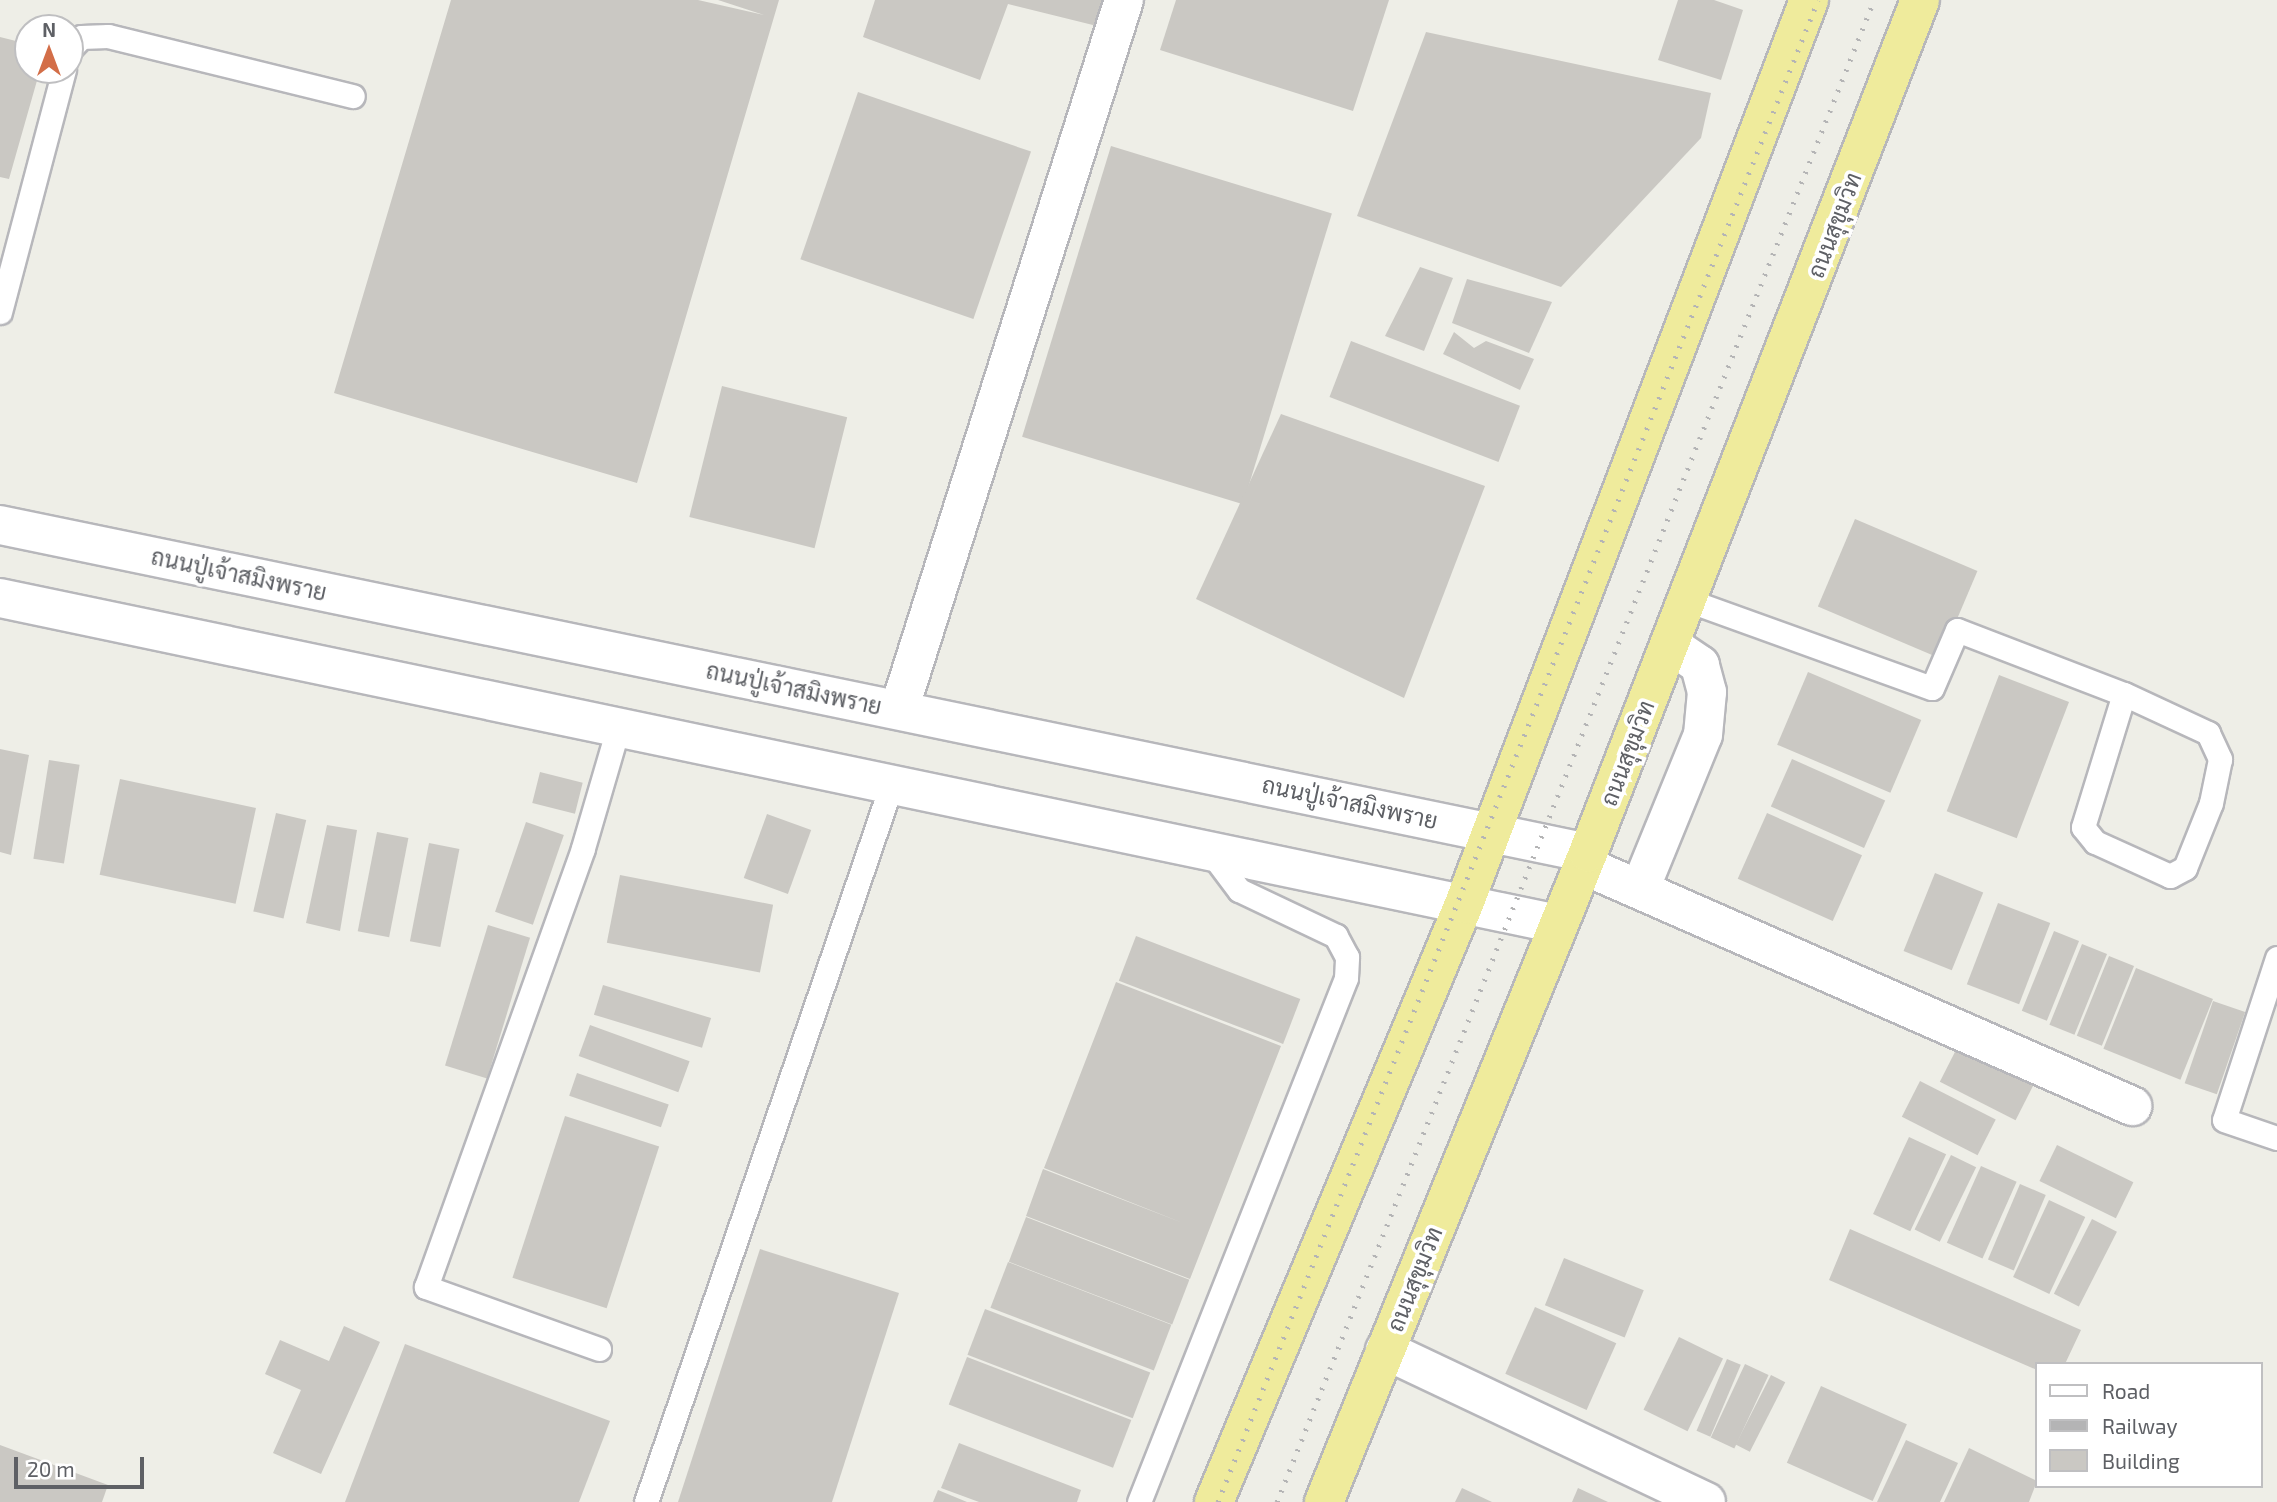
<!DOCTYPE html>
<meta charset="utf-8">
<style>
body{margin:0}
#map{position:relative;width:2277px;height:1502px;overflow:hidden;background:#eeeee7;font-family:"Exo 2",Sarabun,sans-serif}
div>[style]{position:absolute}
[style*='--x']{left:calc(var(--x)*1px);top:calc(var(--y)*1px);width:calc(var(--w)*1px);rotate:calc(var(--a)*1deg)}
.building>*{inset:0;background:#cac8c3;transform-origin:0 0}
.roads{filter:drop-shadow(2px 0 #b7b7bb) drop-shadow(-2px 0 #b7b7bb) drop-shadow(0 2px #b7b7bb) drop-shadow(0 -2px #b7b7bb)}
.lane>*{height:23px;margin:-11.5px;padding:0 11.5px;transform-origin:11.5px;border-radius:11.5px;background:#fff}
.street>*{height:38px;margin:-19px;padding:0 19px;transform-origin:19px;border-radius:19px;background:#fff}
.secondary>*{height:38px;margin:-19px;padding:0 19px;transform-origin:19px;border-radius:19px;background:#fff}
.highway>*{height:38px;margin:-19px;padding:0 19px;transform-origin:19px;border-radius:19px;background:#efeb9c}
.rail>*{height:5px;margin-top:-2.5px;transform-origin:0;background:repeating-linear-gradient(90deg,#b4b4b5 0 2px,transparent 0 11px)}
span{translate:-50% -50%;white-space:nowrap;text-align:center;line-height:1.15;-webkit-text-stroke:7px #fff;paint-order:stroke}
.street-label{font-size:23px;color:#5e6065}
.legend{position:absolute;left:2035px;top:1362px;width:228px;height:126px;box-sizing:border-box;background:#fff;border:2px solid #bfbfc1;margin:0;padding:9px 12px;list-style:none;font-size:21px;color:#5e6065}
.legend li{display:flex;align-items:center;gap:14px;height:35px}
.legend b{width:35px;border:2px solid #bfbfc1}
.north{position:absolute;left:14px;top:14px;width:70px;height:70px;box-sizing:border-box;background:#fff;border:2px solid #bfbfc1;border-radius:50%;rotate:0deg;font-size:19px;font-weight:700;line-height:28px;text-align:center;color:#5e6065}
.north::after{content:'';display:block;margin:auto;width:24px;height:32px;background:#d36e48;clip-path:polygon(50% 0,100% 100%,50% 72%,0 100%)}
.scale{position:absolute;left:14px;top:1457px;width:130px;height:32px;box-sizing:border-box;border:4px solid #5e6065;border-top:0;padding-left:9px;font-size:21px;line-height:24px;white-space:nowrap;color:#5e6065;-webkit-text-stroke:5px #fff;paint-order:stroke}
</style>
<div id="map">
<div class="building">
<i style="clip-path:polygon(451px 0,698px 0,764px 15px,718px 0,779px 0,637px 483px,334px 393px)"></i>
<i style="clip-path:polygon(875px 0,1109px 0,1101px 27px,1008px 4px,980px 80px,863px 37px)"></i>
<i style="clip-path:polygon(1176px 0,1389px 0,1353px 111px,1160px 50px)"></i>
<i style="clip-path:polygon(1678px 0,1714px 0,1743px 10px,1721px 80px,1658px 60px)"></i>
<i style="clip-path:polygon(1426px 32px,1711px 93px,1701px 138px,1561px 287px,1357px 216px)"></i>
<i style="clip-path:polygon(0 37px,28px 44px,28px 70px,40px 70px,9px 179px,0 177px)"></i>
<i style="left:858px;top:92px;width:183px;height:177px;rotate:19deg"></i>
<i style="left:1111px;top:146px;width:231px;height:304px;rotate:17deg"></i>
<i style="clip-path:polygon(1420px 267px,1453px 278px,1424px 351px,1385px 336px)"></i>
<i style="clip-path:polygon(1467px 279px,1552px 302px,1529px 353px,1452px 323px)"></i>
<i style="clip-path:polygon(1454px 332px,1474px 348px,1486px 341px,1534px 359px,1520px 390px,1443px 354px)"></i>
<i style="left:1351px;top:341px;width:181px;height:60px;rotate:21deg"></i>
<i style="left:722px;top:386px;width:129px;height:135px;rotate:14deg"></i>
<i style="clip-path:polygon(1281px 414px,1485px 486px,1404px 698px,1196px 599px)"></i>
<i style="left:1855px;top:519px;width:133px;height:95px;rotate:23deg"></i>
<i style="left:1808px;top:672px;width:123px;height:79px;rotate:23deg"></i>
<i style="left:1999px;top:675px;width:75px;height:146px;rotate:21deg"></i>
<i style="clip-path:polygon(0 749px,29px 755px,11px 855px,0 852px)"></i>
<i style="left:1792px;top:759px;width:102px;height:52px;rotate:24deg"></i>
<i style="left:49px;top:760px;width:31px;height:100px;rotate:9deg"></i>
<i style="left:540px;top:772px;width:44px;height:32px;rotate:14deg"></i>
<i style="left:120px;top:779px;width:139px;height:98px;rotate:12deg"></i>
<i style="left:276px;top:813px;width:31px;height:101px;rotate:13deg"></i>
<i style="left:1767px;top:813px;width:104px;height:72px;rotate:24deg"></i>
<i style="left:767px;top:814px;width:47px;height:68px;rotate:20deg"></i>
<i style="left:526px;top:822px;width:40px;height:95px;rotate:19deg"></i>
<i style="clip-path:polygon(327px 825px,357px 830px,340px 931px,306px 923px)"></i>
<i style="left:377px;top:832px;width:32px;height:101px;rotate:11deg"></i>
<i style="left:429px;top:843px;width:31px;height:100px;rotate:11deg"></i>
<i style="left:1935px;top:873px;width:52px;height:84px;rotate:22deg"></i>
<i style="left:620px;top:875px;width:156px;height:69px;rotate:11deg"></i>
<i style="left:1998px;top:903px;width:56px;height:87px;rotate:21deg"></i>
<i style="left:488px;top:925px;width:44px;height:147px;rotate:17deg"></i>
<i style="left:2054px;top:931px;width:27px;height:86px;rotate:22deg"></i>
<i style="left:1136px;top:936px;width:176px;height:48px;rotate:21deg"></i>
<i style="left:2082px;top:944px;width:27px;height:87px;rotate:22deg"></i>
<i style="left:2109px;top:956px;width:27px;height:86px;rotate:22deg"></i>
<i style="left:2136px;top:968px;width:83px;height:87px;rotate:22deg"></i>
<i style="clip-path:polygon(1116px 982px,1281px 1046px,1190px 1279px,1026px 1216px,1043px 1169px,1183px 1223px,1044px 1168px)"></i>
<i style="left:603px;top:985px;width:113px;height:31px;rotate:17deg"></i>
<i style="left:2213px;top:1001px;width:34px;height:87px;rotate:19deg"></i>
<i style="left:590px;top:1025px;width:106px;height:33px;rotate:20deg"></i>
<i style="left:1958px;top:1046px;width:85px;height:40px;rotate:27deg"></i>
<i style="left:577px;top:1073px;width:97px;height:24px;rotate:19deg"></i>
<i style="left:1920px;top:1081px;width:85px;height:40px;rotate:27deg"></i>
<i style="left:565px;top:1116px;width:99px;height:170px;rotate:18deg"></i>
<i style="left:1909px;top:1137px;width:41px;height:85px;rotate:25deg"></i>
<i style="left:2057px;top:1145px;width:85px;height:40px;rotate:26deg"></i>
<i style="left:1951px;top:1155px;width:28px;height:83px;rotate:26deg"></i>
<i style="left:1981px;top:1166px;width:39px;height:84px;rotate:24deg"></i>
<i style="left:2020px;top:1184px;width:28px;height:82px;rotate:23deg"></i>
<i style="left:2049px;top:1200px;width:40px;height:85px;rotate:25deg"></i>
<i style="left:1026px;top:1217px;width:175px;height:48px;rotate:21deg"></i>
<i style="left:2092px;top:1219px;width:28px;height:84px;rotate:27deg"></i>
<i style="clip-path:polygon(1850px 1229px,2081px 1330px,2065px 1364px,2037px 1364px,2037px 1370px,1829px 1280px)"></i>
<i style="clip-path:polygon(760px 1249px,899px 1293px,832px 1502px,678px 1502px)"></i>
<i style="left:1564px;top:1258px;width:86px;height:51px;rotate:22deg"></i>
<i style="left:1008px;top:1262px;width:175px;height:49px;rotate:21deg"></i>
<i style="left:1535px;top:1307px;width:89px;height:73px;rotate:24deg"></i>
<i style="left:985px;top:1309px;width:177px;height:49px;rotate:21deg"></i>
<i style="clip-path:polygon(344px 1326px,380px 1342px,321px 1474px,273px 1453px,301px 1390px,265px 1374px,280px 1340px,329px 1361px)"></i>
<i style="left:1679px;top:1337px;width:49px;height:81px;rotate:26deg"></i>
<i style="clip-path:polygon(405px 1344px,610px 1421px,579px 1502px,345px 1502px)"></i>
<i style="left:967px;top:1357px;width:176px;height:51px;rotate:21deg"></i>
<i style="left:1727px;top:1359px;width:15px;height:78px;rotate:23deg"></i>
<i style="left:1745px;top:1364px;width:26px;height:81px;rotate:25deg"></i>
<i style="left:1771px;top:1375px;width:16px;height:78px;rotate:27deg"></i>
<i style="left:1821px;top:1386px;width:94px;height:84px;rotate:24deg"></i>
<i style="clip-path:polygon(1906px 1440px,1958px 1463px,1940px 1502px,1877px 1502px)"></i>
<i style="clip-path:polygon(959px 1443px,1081px 1490px,1077px 1502px,979px 1502px,941px 1488px)"></i>
<i style="clip-path:polygon(0 1445px,108px 1485px,102px 1502px,0 1502px)"></i>
<i style="clip-path:polygon(1969px 1448px,2037px 1481px,2029px 1502px,1944px 1502px)"></i>
<i style="clip-path:polygon(1462px 1488px,1492px 1502px,1455px 1502px)"></i>
<i style="clip-path:polygon(1578px 1488px,1608px 1502px,1572px 1502px)"></i>
<i style="clip-path:polygon(938px 1490px,967px 1502px,933px 1502px)"></i>
</div>
<div class="roads">
<div class="lane">
<i style="--x:70;--y:49;--w:16;--a:-47"></i>
<i style="--x:81;--y:37;--w:27;--a:-2"></i>
<i style="--x:108;--y:36;--w:252;--a:13.8"></i>
<i style="--x:0;--y:312;--w:250;--a:-75.2"></i>
<i style="--x:1687;--y:600;--w:260;--a:19.8"></i>
<i style="--x:1932;--y:688;--w:63;--a:-66.7"></i>
<i style="--x:1957;--y:630;--w:179;--a:21"></i>
<i style="--x:2124;--y:694;--w:93;--a:24.9"></i>
<i style="--x:2208;--y:733;--w:29;--a:65"></i>
<i style="--x:2220;--y:759;--w:45;--a:101.6"></i>
<i style="--x:2211;--y:803;--w:70;--a:111.8"></i>
<i style="--x:2185;--y:868;--w:17;--a:152"></i>
<i style="--x:2170;--y:876;--w:82;--a:-155.6"></i>
<i style="--x:2095;--y:842;--w:19;--a:-129"></i>
<i style="--x:2083;--y:827;--w:139;--a:-72.9"></i>
<i style="--x:2277;--y:958;--w:170;--a:108.1"></i>
<i style="--x:2224;--y:1120;--w:56;--a:18.8"></i>
<i style="--x:599;--y:1349;--w:184;--a:-160.3"></i>
<i style="--x:426;--y:1287;--w:466;--a:-70.3"></i>
<i style="--x:583;--y:848;--w:128;--a:-73.7"></i>
<i style="--x:646;--y:1502;--w:760;--a:-71.11"></i>
<i style="--x:1139;--y:1502;--w:563;--a:-68.44"></i>
<i style="--x:1346;--y:978;--w:21;--a:-87"></i>
<i style="--x:1347;--y:957;--w:24;--a:-118"></i>
<i style="--x:1336;--y:936;--w:107;--a:-154.6"></i>
<i style="--x:1239;--y:890;--w:50;--a:-126.9"></i>
</div>
<div class="street">
<i style="--x:899;--y:710;--w:745;--a:-72.42"></i>
<i style="--x:1583;--y:865;--w:600;--a:23.7"></i>
<i style="--x:1640;--y:889;--w:166;--a:-67.8"></i>
<i style="--x:1703;--y:735;--w:43;--a:-84.7"></i>
<i style="--x:1707;--y:692;--w:28;--a:-105"></i>
<i style="--x:1700;--y:665;--w:37;--a:-146"></i>
<i style="--x:1385;--y:1350;--w:355;--a:25.3"></i>
</div>
<div class="secondary">
<i style="--x:0;--y:525;--w:1622;--a:11.67"></i>
<i style="--x:0;--y:598;--w:1592;--a:11.82"></i>
</div>
<div class="highway">
<i style="--x:1214;--y:1502;--w:648;--a:-67.31"></i>
<i style="--x:1464;--y:904;--w:968;--a:-69.11"></i>
<i style="--x:1324;--y:1502;--w:701;--a:-67.86"></i>
<i style="--x:1588;--y:853;--w:915;--a:-68.73"></i>
</div>
</div>
<div class="rail">
<i style="--x:1218;--y:1502;--w:1617;--a:-68.22"></i>
<i style="--x:1277;--y:1502;--w:1616;--a:-68.32"></i>
</div>
<div class="street-label">
<span style="left:1834px;top:225px;rotate:-69deg">ถนนสุขุมวิท</span>
<span style="left:239px;top:574px;rotate:12deg">ถนนปู่เจ้าสมิงพราย</span>
<span style="left:794px;top:688px;rotate:12deg">ถนนปู่เจ้าสมิงพราย</span>
<span style="left:1627px;top:753px;rotate:-69deg">ถนนสุขุมวิท</span>
<span style="left:1350px;top:802px;rotate:12deg">ถนนปู่เจ้าสมิงพราย</span>
<span style="left:1414px;top:1279px;rotate:-68deg">ถนนสุขุมวิท</span>
</div>
<ul class="legend">
<li><b style="height:9px;background:#fff"></b>Road</li>
<li><b style="height:9px;background:#b4b4b5"></b>Railway</li>
<li><b style="height:19px;background:#cac8c3"></b>Building</li>
</ul>
<div class="north">N</div>
<div class="scale">20 m</div>
</div>
